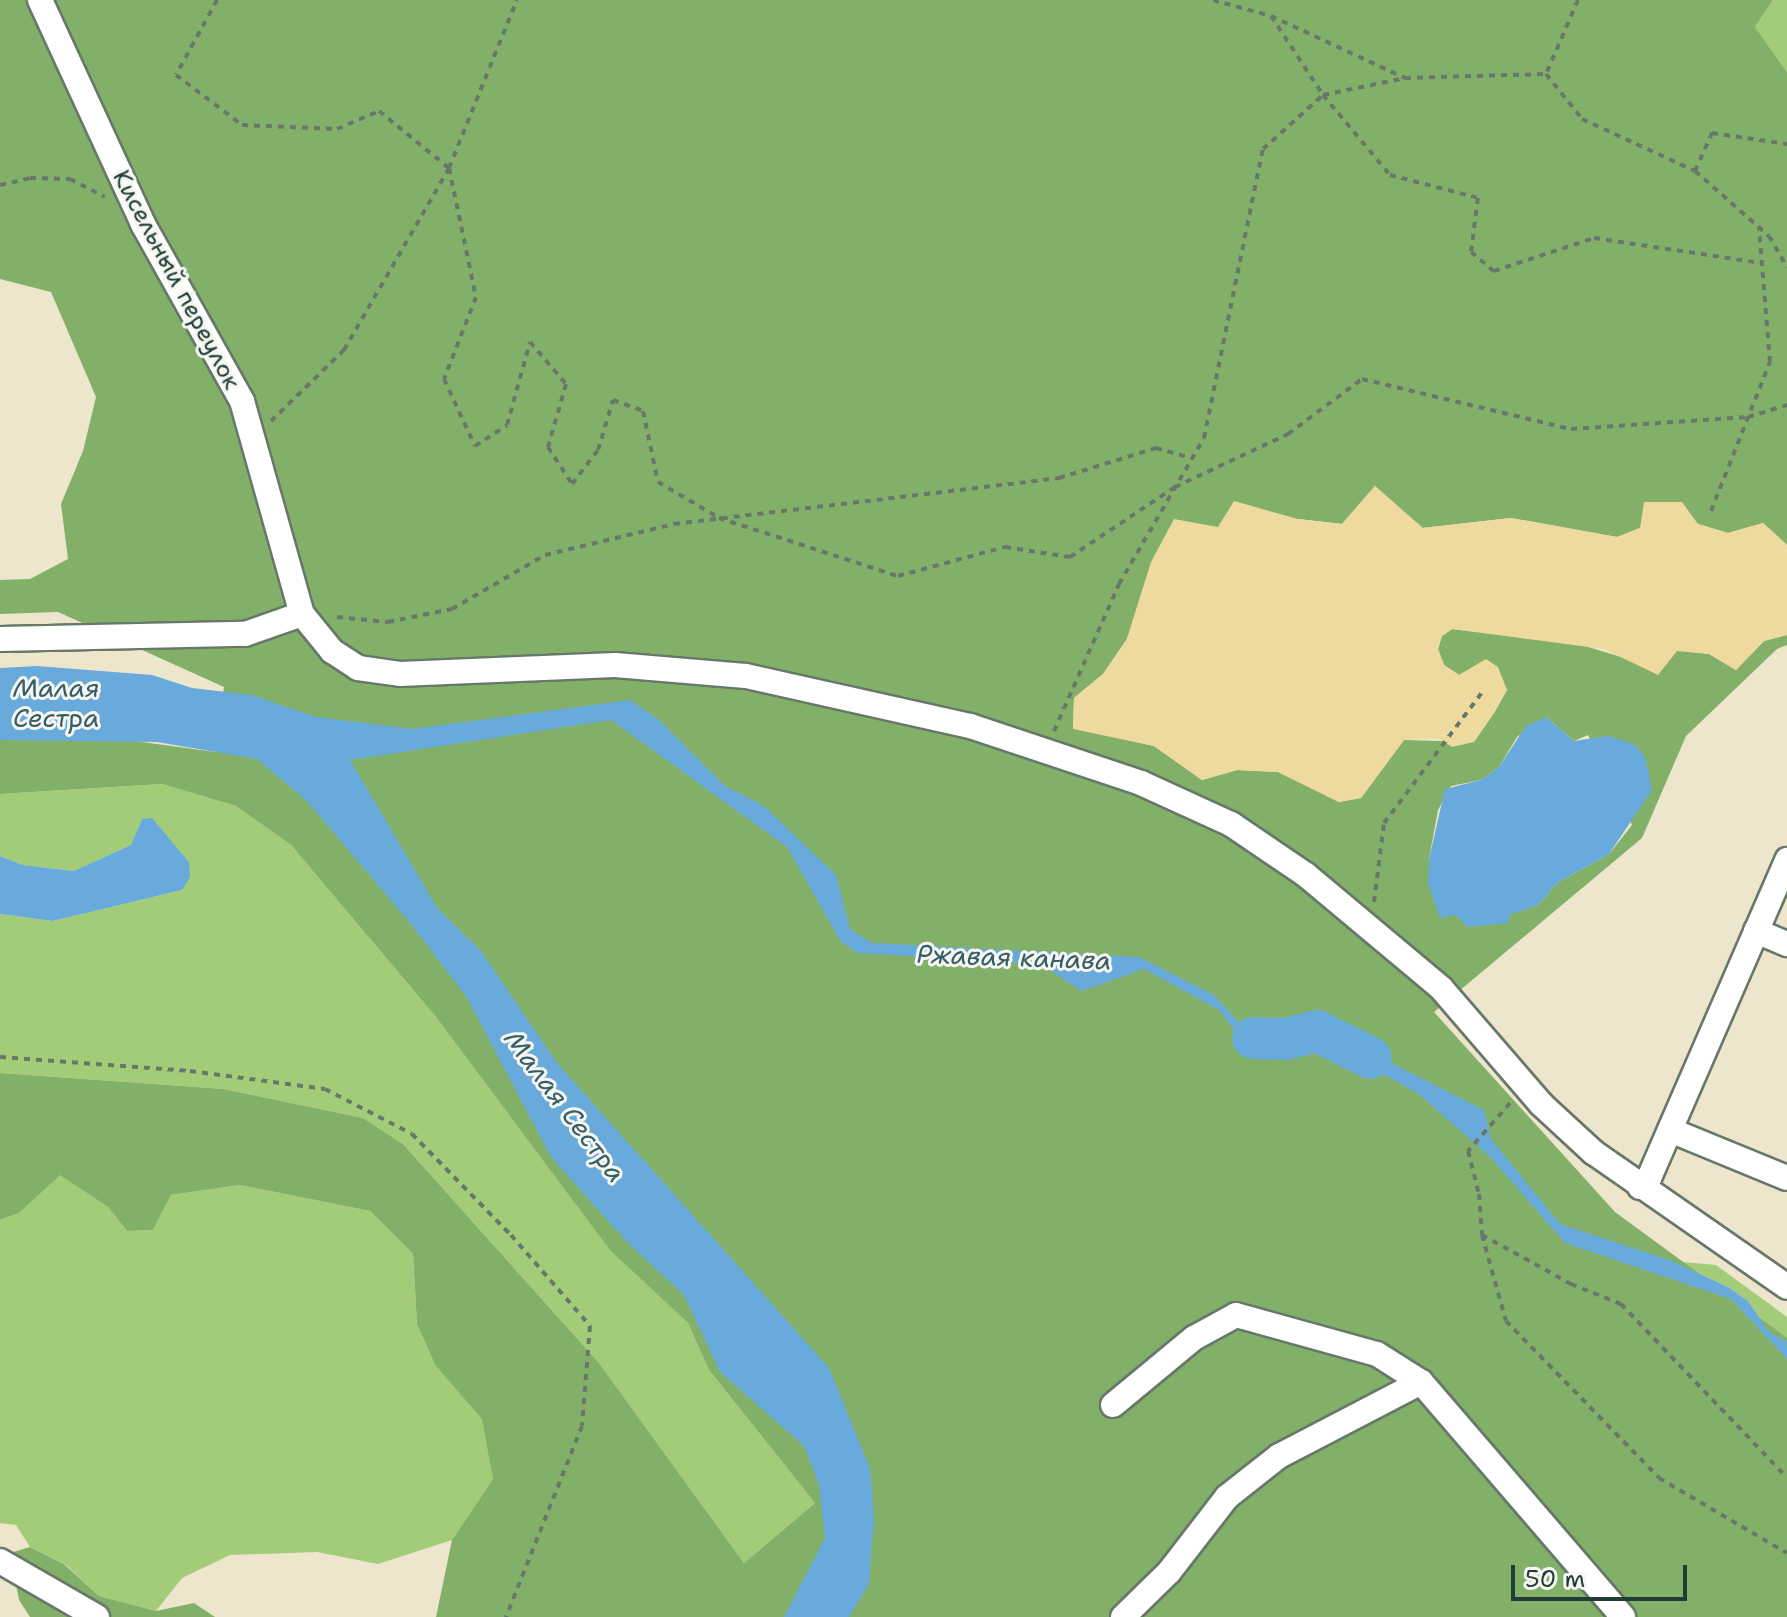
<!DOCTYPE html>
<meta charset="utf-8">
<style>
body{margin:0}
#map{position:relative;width:1787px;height:1617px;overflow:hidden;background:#ede6cc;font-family:"Shantell Sans",sans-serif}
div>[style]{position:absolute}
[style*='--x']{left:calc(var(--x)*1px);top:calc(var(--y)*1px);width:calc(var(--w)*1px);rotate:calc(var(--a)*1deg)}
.green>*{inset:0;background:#a3cc78}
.forest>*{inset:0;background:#82b068}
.sand>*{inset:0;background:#eeda9e}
.water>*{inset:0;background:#67aadb}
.river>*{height:42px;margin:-21px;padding:0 21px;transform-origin:21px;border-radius:21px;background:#67aadb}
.path>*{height:4px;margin-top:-2px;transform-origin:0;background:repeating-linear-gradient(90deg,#677869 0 6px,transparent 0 12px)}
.roads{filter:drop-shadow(2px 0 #677869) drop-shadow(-2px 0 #677869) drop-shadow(0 2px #677869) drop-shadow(0 -2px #677869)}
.minor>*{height:24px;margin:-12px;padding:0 12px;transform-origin:12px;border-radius:12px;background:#fff}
span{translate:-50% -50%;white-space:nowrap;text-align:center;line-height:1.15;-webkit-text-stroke:6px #f6f6f2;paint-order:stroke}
.street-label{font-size:24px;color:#1f3d34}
.water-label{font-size:26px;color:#355e66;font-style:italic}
.scale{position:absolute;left:1511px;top:1565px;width:176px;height:36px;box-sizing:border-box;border:4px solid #1f3d34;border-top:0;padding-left:10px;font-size:24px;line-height:28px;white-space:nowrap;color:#1f3d34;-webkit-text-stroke:6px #f6f6f2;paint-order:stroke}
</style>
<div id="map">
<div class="green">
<i style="clip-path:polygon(1773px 0,1787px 0,1787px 72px,1755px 27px)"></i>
<i style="clip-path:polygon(162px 784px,236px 806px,291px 845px,436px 1017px,610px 1249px,688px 1323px,709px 1370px,815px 1503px,744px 1563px,599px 1363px,403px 1144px,363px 1118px,224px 1089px,0 1073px,0 914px,53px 921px,182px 890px,142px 819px,131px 845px,74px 871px,23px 865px,0 856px,0 794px)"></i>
<i style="clip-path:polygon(60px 1174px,108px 1207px,127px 1231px,153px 1230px,171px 1195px,240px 1185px,370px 1211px,413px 1254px,417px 1324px,435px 1365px,483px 1419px,493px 1479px,452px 1540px,378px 1564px,317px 1552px,230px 1555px,182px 1578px,156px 1611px,99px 1596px,65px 1564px,30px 1547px,16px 1525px,0 1523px,0 1220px,19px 1213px)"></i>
<i style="clip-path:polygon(1672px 1261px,1716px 1265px,1787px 1317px,1787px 1342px,1769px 1332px,1748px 1301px,1728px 1287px)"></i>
</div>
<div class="forest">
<i style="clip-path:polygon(evenodd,0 0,1773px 0,1755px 27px,1787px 72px,1787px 545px,1763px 523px,1728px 533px,1698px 524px,1640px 528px,1617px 537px,1511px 518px,1422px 528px,1375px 486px,1342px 524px,1298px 519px,1218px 527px,1151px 563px,1127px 639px,1103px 674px,1074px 698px,1073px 728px,1154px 746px,1202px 780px,1237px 770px,1278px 772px,1339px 802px,1361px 798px,1404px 740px,1474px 742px,1494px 713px,1507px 690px,1486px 660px,1459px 675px,1444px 665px,1438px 649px,1442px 636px,1452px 629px,1575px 643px,1628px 659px,1677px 650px,1709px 654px,1736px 670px,1764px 641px,1787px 635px,1787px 645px,1777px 649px,1686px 736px,1642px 838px,1434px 1012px,1615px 1212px,1787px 1338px,1787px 1617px,436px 1617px,452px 1540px,493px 1479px,482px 1419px,435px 1365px,417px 1324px,413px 1254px,370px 1211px,240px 1185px,171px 1195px,153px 1230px,127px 1231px,108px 1207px,60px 1175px,19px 1213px,0 1220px,0 1073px,224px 1089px,363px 1118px,403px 1144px,599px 1363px,744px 1563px,815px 1503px,709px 1370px,688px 1323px,610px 1250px,436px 1017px,291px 845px,236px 806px,162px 784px,0 794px,0 737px,90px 735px,216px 752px,224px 687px,58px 612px,0 614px,0 580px,30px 579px,68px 559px,61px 504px,83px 451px,96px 397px,51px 292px,0 279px,0 0,1546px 717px,1574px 741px,1588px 735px,1632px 825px,1609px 854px,1557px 883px,1538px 905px,1467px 927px,1456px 914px,1429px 859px,1438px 810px,1451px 786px,1481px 780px,1499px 767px,1517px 737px,1546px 717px)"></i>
<i style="clip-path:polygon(30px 1547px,64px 1564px,99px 1596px,156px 1611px,194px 1603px,215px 1617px,30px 1617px,19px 1600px,10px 1553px)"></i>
</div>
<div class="sand">
<i style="clip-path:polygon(1375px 486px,1423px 528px,1511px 518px,1617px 537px,1640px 528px,1644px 502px,1682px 502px,1698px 524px,1728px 533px,1763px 523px,1787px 545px,1787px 635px,1764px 641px,1736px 670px,1709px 654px,1677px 651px,1658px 675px,1604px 649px,1452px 629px,1442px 636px,1438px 649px,1444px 665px,1459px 675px,1486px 659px,1498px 667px,1507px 690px,1494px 713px,1474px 742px,1452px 747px,1438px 738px,1404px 740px,1361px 798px,1339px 802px,1278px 772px,1237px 770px,1202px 780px,1154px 746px,1073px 729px,1074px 698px,1103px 674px,1127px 639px,1151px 562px,1174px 519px,1218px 527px,1234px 501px,1298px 519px,1342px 524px)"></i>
</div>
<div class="water">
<i style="clip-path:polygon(37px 666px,152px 675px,192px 688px,252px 695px,316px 717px,413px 729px,630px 700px,659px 720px,725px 786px,764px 806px,836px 875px,850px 929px,872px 943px,1139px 957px,1214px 995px,1245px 1029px,1334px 1034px,1484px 1110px,1491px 1139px,1560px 1224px,1672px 1261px,1728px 1287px,1748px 1301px,1769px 1332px,1787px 1342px,1787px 1359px,1731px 1299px,1565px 1243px,1491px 1158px,1420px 1095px,1319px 1037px,1245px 1043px,1219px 1010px,1144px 969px,1082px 991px,1040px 964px,858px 953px,841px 942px,787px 847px,611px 720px,350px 760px,438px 909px,481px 951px,557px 1063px,829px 1368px,870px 1468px,874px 1517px,869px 1584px,849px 1617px,784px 1617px,825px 1538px,819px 1485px,804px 1446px,720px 1372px,684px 1295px,627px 1242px,551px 1157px,466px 996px,410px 923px,307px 801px,257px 759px,157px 742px,0 740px,0 668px)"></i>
<i style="clip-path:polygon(1546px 717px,1574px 741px,1608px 736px,1634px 744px,1645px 757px,1652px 790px,1609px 854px,1557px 883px,1538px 905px,1509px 915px,1509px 923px,1467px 927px,1456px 915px,1440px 918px,1428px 884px,1429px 859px,1445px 789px,1481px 780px,1499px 767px,1526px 726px)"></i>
<i style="clip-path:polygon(152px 818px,189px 862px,190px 877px,182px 890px,53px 921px,0 914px,0 856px,23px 865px,74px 871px,131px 845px,142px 819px)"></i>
</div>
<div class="river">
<i style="--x:1253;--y:1038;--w:32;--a:2"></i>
<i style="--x:1285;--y:1039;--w:33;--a:-14"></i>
<i style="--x:1317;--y:1031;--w:60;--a:26.6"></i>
</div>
<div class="path">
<i style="--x:217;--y:0;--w:85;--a:118.7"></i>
<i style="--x:176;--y:75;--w:83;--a:37.1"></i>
<i style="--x:242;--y:125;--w:95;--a:2.4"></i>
<i style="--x:337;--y:129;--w:46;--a:-23.2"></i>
<i style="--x:379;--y:111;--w:90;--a:39.2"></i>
<i style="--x:449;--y:168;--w:132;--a:78.2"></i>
<i style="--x:476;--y:297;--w:88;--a:111.3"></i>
<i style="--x:444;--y:379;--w:74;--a:65.2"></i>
<i style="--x:475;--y:446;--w:38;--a:-33"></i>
<i style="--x:507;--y:425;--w:86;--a:-74.5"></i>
<i style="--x:530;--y:342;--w:55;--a:49.4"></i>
<i style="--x:566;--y:384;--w:66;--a:105.9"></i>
<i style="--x:548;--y:447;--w:44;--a:57"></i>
<i style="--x:572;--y:484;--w:43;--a:-52.6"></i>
<i style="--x:598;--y:450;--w:52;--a:-73.3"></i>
<i style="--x:613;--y:400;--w:32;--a:20"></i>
<i style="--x:643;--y:411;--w:73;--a:78.1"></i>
<i style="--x:658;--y:482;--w:71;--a:30.5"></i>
<i style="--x:719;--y:518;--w:188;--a:18"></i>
<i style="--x:898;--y:576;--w:111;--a:-15.2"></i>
<i style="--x:1005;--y:547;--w:66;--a:8.7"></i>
<i style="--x:1070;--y:557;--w:126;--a:-33.7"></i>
<i style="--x:1175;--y:487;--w:125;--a:-25.1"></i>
<i style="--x:1288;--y:434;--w:92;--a:-36.6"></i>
<i style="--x:1362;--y:379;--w:215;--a:13.5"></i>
<i style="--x:1571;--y:429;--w:177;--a:-3.9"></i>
<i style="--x:1748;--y:417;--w:41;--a:-17.1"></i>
<i style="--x:1213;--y:0;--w:60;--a:15.4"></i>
<i style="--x:1271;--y:16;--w:148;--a:24.8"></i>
<i style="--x:1405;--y:78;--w:141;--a:-1.6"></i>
<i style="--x:1578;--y:0;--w:81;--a:113.4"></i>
<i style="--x:1546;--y:74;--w:58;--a:51.3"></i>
<i style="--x:1582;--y:119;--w:124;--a:24.7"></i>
<i style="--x:1695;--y:171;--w:98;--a:41.3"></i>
<i style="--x:1769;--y:236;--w:36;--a:60"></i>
<i style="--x:1271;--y:16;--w:95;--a:56.6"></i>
<i style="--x:1323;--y:95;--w:104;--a:50.1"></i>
<i style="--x:1390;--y:175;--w:91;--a:14.6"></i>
<i style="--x:1478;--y:198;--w:54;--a:97.4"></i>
<i style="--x:1471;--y:252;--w:30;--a:40"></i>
<i style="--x:1494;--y:271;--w:105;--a:-18.3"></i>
<i style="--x:1594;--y:238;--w:170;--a:8.5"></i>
<i style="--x:1695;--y:171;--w:42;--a:-65.9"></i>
<i style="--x:1712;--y:133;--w:76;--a:8.3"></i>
<i style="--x:0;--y:185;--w:31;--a:-13"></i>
<i style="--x:30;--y:178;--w:40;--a:1.4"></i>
<i style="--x:70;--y:179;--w:39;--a:27"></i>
<i style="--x:271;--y:421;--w:102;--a:-44.2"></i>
<i style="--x:344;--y:350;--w:210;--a:-60"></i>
<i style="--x:449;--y:168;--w:181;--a:-68"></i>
<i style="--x:1711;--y:511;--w:160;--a:-68.4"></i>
<i style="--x:1770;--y:362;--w:133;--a:-94.7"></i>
<i style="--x:337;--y:617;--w:51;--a:5.6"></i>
<i style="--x:388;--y:622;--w:65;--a:-11.5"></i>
<i style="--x:452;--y:609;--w:108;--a:-30.1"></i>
<i style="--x:545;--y:555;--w:133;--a:-13.5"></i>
<i style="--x:674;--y:524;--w:388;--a:-6.8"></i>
<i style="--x:1059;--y:478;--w:102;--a:-17.2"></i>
<i style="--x:1156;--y:448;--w:37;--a:16"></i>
<i style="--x:1054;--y:731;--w:161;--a:-66.1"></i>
<i style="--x:1119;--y:584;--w:169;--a:-59.8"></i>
<i style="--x:1204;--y:438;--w:295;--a:-78.5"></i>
<i style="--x:1263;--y:149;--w:81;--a:-42"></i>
<i style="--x:1323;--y:95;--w:84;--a:-11.7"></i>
<i style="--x:1374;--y:902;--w:80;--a:-82.8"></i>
<i style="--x:1384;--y:823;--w:165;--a:-53.1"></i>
<i style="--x:0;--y:1057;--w:191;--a:4.2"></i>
<i style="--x:190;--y:1071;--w:136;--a:7.6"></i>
<i style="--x:325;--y:1089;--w:98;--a:27.3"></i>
<i style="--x:412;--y:1134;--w:141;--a:45.6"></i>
<i style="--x:511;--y:1235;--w:121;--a:49"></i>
<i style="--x:590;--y:1326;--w:100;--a:94.6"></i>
<i style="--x:582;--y:1426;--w:206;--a:111.7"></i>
<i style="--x:1510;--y:1103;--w:64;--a:131.2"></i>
<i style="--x:1468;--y:1151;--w:44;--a:75.7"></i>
<i style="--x:1479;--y:1194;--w:41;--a:85.8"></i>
<i style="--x:1482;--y:1235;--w:89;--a:74.4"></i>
<i style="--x:1506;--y:1321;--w:219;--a:45.7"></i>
<i style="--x:1659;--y:1478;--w:148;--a:30.4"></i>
<i style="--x:1482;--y:1235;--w:102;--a:28.8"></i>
<i style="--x:1571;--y:1284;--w:54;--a:21.8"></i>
<i style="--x:1621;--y:1304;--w:240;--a:46.3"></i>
</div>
<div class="roads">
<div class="minor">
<i style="--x:40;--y:0;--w:247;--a:65.3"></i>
<i style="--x:143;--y:224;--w:203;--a:60.8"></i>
<i style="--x:242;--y:401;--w:221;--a:74.3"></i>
<i style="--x:302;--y:614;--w:48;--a:51"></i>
<i style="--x:332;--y:651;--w:31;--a:33"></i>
<i style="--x:358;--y:668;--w:42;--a:8.1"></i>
<i style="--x:400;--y:674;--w:215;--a:-2.4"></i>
<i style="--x:615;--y:665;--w:131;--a:4.8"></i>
<i style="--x:746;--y:676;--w:230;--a:12.6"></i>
<i style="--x:970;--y:726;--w:180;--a:18.4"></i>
<i style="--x:1141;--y:783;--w:99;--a:24.5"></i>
<i style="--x:1231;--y:824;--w:91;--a:34.2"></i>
<i style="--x:1306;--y:875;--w:176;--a:39.9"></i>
<i style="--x:1441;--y:988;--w:153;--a:49.2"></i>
<i style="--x:1541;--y:1104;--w:71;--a:42.7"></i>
<i style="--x:1593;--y:1152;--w:236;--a:34.8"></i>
<i style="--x:0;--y:639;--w:245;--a:-1.2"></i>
<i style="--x:245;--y:634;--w:60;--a:-19.3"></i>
<i style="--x:1756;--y:931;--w:34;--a:23"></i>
<i style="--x:1670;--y:1130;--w:126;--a:22.3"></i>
<i style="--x:1640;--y:1187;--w:13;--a:-45"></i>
<i style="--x:1649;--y:1178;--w:347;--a:-66.5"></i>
<i style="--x:1113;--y:1405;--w:105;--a:-39.6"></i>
<i style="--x:1194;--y:1338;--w:48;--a:-28.7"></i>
<i style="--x:1236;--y:1315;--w:146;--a:15.5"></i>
<i style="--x:1377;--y:1354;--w:52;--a:32.5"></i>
<i style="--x:1421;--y:1382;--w:310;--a:49.3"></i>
<i style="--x:0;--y:1561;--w:112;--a:30"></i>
<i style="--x:1123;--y:1617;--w:64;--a:-44.4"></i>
<i style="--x:1169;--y:1572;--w:95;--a:-52.3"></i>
<i style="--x:1227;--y:1497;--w:66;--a:-38.3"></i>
<i style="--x:1279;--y:1456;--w:160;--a:-27.5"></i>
</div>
</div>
<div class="street-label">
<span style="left:176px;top:280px;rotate:62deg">Кисельный переулок</span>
</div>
<div class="water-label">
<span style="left:56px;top:703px">Малая<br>Сестра</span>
<span style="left:1014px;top:957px;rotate:2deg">Ржавая канава</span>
<span style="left:565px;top:1106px;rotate:53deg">Малая Сестра</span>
</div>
<div class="scale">50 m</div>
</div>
